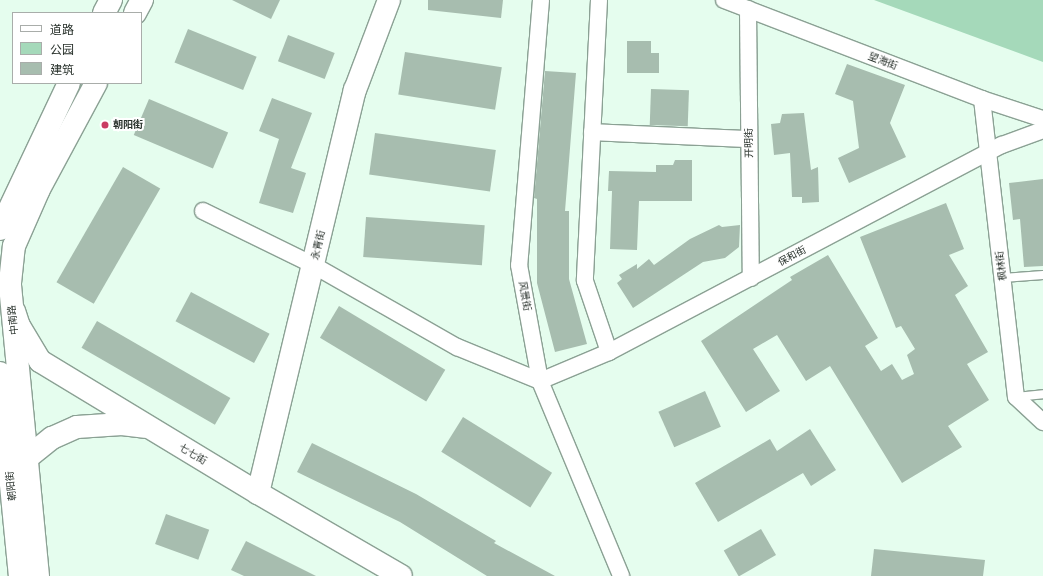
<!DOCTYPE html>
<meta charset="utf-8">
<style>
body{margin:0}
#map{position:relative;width:1043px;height:576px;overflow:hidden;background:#e5fdee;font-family:"Work Sans","Noto Sans SC",sans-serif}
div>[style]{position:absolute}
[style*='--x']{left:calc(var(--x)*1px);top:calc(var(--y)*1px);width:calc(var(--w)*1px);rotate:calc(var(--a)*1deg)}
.green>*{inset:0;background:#a5d9ba}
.building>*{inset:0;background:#a7bdaf;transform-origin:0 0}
.roads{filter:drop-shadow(1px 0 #8ba194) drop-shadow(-1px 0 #8ba194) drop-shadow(0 1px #8ba194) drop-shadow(0 -1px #8ba194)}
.lane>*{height:8px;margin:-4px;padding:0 4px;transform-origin:4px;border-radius:4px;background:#fff}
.street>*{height:16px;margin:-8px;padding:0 8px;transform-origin:8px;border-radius:8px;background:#fff}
.secondary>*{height:22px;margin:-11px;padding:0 11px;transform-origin:11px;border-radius:11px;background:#fff}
.primary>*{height:22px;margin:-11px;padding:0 11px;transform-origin:11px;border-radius:11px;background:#fff}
.dots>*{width:11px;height:11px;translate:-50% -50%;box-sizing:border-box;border:2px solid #fff;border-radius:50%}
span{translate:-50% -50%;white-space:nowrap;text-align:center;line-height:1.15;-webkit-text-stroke:4px #fff;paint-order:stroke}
.street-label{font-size:10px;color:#28312b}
.poi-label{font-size:10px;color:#28312b;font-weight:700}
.left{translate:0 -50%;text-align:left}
.legend{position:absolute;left:12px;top:12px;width:130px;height:72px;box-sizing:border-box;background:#fff;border:1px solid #a9adaa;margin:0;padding:5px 7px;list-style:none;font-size:12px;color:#28312b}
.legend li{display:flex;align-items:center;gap:8px;height:20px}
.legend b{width:20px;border:1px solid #a9adaa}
</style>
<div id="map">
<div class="green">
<i style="clip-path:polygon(874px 0,1043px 0,1043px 62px)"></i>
</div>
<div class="building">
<i style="clip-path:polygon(232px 0,280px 0,271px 19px)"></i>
<i style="clip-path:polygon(428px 0,503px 0,501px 18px,428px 10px)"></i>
<i style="left:188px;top:29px;width:74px;height:36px;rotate:22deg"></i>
<i style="left:288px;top:35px;width:50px;height:28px;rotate:21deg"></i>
<i style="clip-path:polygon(627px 41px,651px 41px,651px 53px,659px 53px,659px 73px,627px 73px)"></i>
<i style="left:405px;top:52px;width:98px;height:43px;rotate:9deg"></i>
<i style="clip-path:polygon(847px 64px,905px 85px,890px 123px,906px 157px,849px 183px,838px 158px,859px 148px,853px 101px,835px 94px)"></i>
<i style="clip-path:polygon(545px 71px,576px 73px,565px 211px,569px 211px,569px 279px,587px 344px,555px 352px,537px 283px,537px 199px,534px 198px)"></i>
<i style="left:651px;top:89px;width:38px;height:36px;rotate:2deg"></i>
<i style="clip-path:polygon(272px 98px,312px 113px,291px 168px,306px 173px,293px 213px,259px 203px,279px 139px,259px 131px)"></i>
<i style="left:149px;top:99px;width:86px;height:39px;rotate:23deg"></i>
<i style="clip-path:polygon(804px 113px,811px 170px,818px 167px,819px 202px,802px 203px,802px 197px,792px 197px,790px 153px,774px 155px,771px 124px,780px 123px,782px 114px)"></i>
<i style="left:375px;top:133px;width:122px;height:42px;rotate:8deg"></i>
<i style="clip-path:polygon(675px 160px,692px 160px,692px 201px,639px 201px,637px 250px,610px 249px,612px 191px,608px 191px,609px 171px,656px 172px,656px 165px,673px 165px)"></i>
<i style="left:123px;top:167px;width:43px;height:133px;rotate:30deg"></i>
<i style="clip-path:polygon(1043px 179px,1043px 266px,1024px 267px,1020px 219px,1013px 220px,1009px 183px)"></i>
<i style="clip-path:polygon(946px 203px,964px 249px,949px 255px,968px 286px,955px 295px,988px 352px,967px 364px,989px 400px,948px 426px,962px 447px,902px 483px,830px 366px,806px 381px,777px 335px,753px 349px,780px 391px,746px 412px,701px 341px,792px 280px,790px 277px,828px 255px,878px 338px,865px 346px,881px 371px,892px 364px,902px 380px,914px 374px,907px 355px,915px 349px,901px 326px,896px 328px,860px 237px)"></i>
<i style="left:366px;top:217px;width:119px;height:40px;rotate:4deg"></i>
<i style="clip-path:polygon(719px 225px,722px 227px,740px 225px,739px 247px,725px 258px,703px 262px,633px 308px,617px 283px,622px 279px,619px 275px,637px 264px,637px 269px,649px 259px,654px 265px,690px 239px)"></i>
<i style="left:191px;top:292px;width:89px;height:33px;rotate:28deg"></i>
<i style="left:339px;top:306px;width:124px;height:37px;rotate:31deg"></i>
<i style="left:97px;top:321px;width:154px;height:31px;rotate:30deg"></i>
<i style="left:705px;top:391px;width:39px;height:51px;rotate:66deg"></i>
<i style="left:463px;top:417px;width:105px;height:41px;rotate:32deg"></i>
<i style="clip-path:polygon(810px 429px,836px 470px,811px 486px,803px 473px,718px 522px,695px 483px,770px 439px,777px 451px)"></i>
<i style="clip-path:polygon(312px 443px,416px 494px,496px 541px,494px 543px,555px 576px,487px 576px,400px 522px,297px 472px)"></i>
<i style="left:166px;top:514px;width:46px;height:32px;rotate:20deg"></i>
<i style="left:761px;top:529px;width:30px;height:43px;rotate:60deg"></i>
<i style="clip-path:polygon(246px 541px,316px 576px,244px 576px,231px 570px)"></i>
<i style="clip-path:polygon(874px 549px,985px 560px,983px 576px,871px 576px)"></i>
</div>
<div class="roads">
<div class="lane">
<i style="--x:1003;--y:278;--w:40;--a:-4.3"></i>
<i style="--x:1016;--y:397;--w:27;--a:-6"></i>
</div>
<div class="street">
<i style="--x:541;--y:0;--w:266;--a:94.7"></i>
<i style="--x:519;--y:265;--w:118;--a:79.7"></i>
<i style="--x:540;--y:381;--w:211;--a:67.4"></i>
<i style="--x:599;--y:0;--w:281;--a:92.9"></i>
<i style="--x:585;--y:281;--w:75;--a:71.3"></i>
<i style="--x:724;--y:0;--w:276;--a:21"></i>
<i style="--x:982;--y:99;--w:64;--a:18.2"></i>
<i style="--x:748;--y:9;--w:269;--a:89.4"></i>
<i style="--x:982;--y:99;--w:300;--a:83.5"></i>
<i style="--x:1016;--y:397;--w:37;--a:43"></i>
<i style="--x:592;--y:132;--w:157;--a:2.6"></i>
<i style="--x:203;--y:211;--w:123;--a:26.1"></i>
<i style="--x:313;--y:265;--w:166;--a:29.7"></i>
<i style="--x:457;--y:347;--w:90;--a:22.3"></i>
<i style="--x:540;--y:381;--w:75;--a:-22.8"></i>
<i style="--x:609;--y:352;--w:444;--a:-27.8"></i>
<i style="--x:1002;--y:145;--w:44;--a:-20.1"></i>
</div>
<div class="secondary">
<i style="--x:14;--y:311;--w:16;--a:72"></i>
<i style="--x:19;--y:326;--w:41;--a:59"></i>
<i style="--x:40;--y:361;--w:255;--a:31.2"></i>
<i style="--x:258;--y:493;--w:165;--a:30.1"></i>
<i style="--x:17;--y:471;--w:16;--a:-52"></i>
<i style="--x:27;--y:458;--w:32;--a:-39"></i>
<i style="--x:52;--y:438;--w:27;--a:-24"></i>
<i style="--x:77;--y:427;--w:45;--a:-3.8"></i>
<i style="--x:122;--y:424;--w:23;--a:7"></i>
<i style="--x:258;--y:493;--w:415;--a:-76.5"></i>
<i style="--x:355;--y:90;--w:96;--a:-69.3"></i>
</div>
<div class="primary">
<i style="--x:104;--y:13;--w:15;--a:-62"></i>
<i style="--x:135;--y:13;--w:15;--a:-62"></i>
<i style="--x:0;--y:229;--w:161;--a:-64.7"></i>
<i style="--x:0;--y:373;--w:204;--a:84.4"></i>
<i style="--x:38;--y:576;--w:294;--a:-95.5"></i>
<i style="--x:10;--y:283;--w:37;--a:-84"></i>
<i style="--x:14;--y:246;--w:62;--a:-66.3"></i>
<i style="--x:39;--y:189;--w:120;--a:-61.7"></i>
</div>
</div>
<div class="dots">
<i style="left:105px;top:125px;background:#ca3b63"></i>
</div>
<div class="street-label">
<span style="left:883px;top:61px;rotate:21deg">望海街</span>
<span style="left:749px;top:143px;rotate:-91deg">开明街</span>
<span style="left:318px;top:245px;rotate:-77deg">永青街</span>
<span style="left:792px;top:256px;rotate:-28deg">保和街</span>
<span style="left:1001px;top:266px;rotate:-97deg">枫林街</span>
<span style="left:525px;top:296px;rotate:80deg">风景街</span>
<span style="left:13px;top:320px;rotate:-96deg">中南路</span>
<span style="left:193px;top:454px;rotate:31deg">七七街</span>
<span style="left:11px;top:486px;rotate:-96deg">朝阳街</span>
</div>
<div class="poi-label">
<span class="left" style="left:113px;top:125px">朝阳街</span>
</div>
<ul class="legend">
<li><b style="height:5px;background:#fff"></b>道路</li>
<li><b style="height:11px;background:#a5d9ba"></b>公园</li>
<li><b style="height:11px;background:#a7bdaf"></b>建筑</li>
</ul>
</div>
